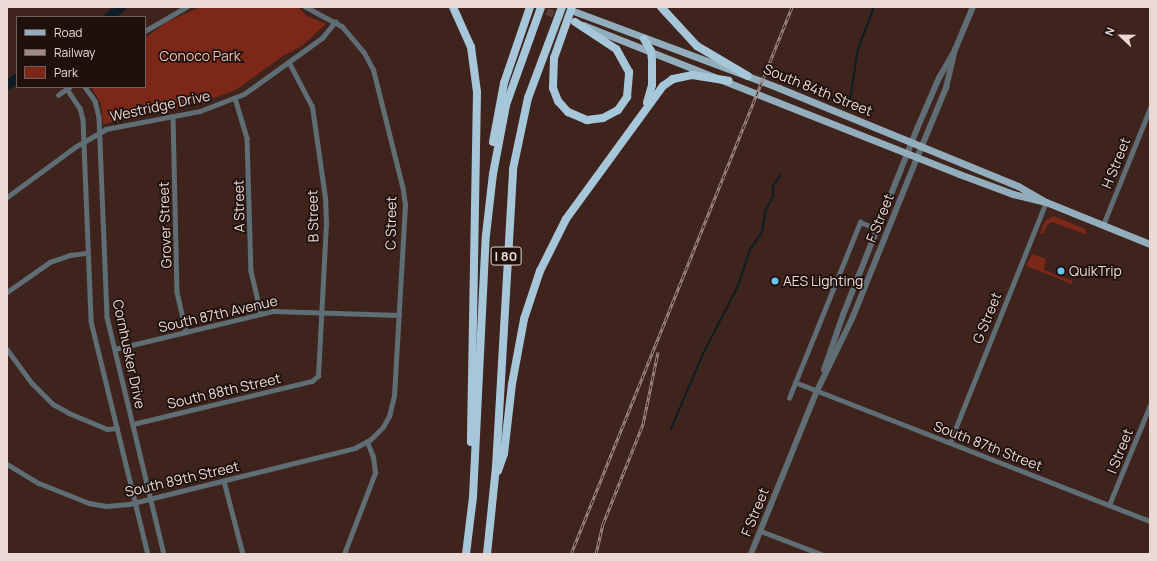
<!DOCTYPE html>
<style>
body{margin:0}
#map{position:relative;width:1157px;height:561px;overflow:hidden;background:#3f231d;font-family:Manrope,sans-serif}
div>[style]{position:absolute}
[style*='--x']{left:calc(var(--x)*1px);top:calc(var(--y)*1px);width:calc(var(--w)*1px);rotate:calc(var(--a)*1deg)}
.green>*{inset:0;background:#7b2818}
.stream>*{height:1.5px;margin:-0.75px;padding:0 0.75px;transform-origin:0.75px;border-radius:0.75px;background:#0e1d25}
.river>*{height:10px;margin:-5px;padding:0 5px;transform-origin:5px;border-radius:5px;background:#0e1d25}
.primary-tunnel>*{height:7px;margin-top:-3.5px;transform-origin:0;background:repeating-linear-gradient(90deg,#593e39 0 7px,transparent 0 10.5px)}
.minor>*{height:4.5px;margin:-2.25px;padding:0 2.25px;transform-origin:2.25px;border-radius:2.25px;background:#5f6d74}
.tertiary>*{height:5.5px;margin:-2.75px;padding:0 2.75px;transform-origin:2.75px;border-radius:2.75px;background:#5f6d74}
.primary>*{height:7px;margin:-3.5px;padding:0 3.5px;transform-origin:3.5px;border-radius:3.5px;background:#92aebd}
.motorway>*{height:8px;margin:-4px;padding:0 4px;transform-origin:4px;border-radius:4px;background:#a6c7da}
.rail>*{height:3px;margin-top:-1.5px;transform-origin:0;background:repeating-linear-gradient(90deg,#1d100d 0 4.5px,#a18a85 0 9px);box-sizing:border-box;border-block:1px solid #a18a85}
.dots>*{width:11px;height:11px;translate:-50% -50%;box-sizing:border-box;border:2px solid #1d100d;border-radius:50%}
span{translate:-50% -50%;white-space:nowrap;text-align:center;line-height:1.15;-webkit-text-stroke:3.5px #1d100d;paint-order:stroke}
.shield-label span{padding:1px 3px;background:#1d100d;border:1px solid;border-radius:3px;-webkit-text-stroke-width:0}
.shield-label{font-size:13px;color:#ecd9d5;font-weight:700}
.park-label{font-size:14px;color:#f5c0b4}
.street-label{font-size:14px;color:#ecd9d5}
.poi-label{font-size:14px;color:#ecd9d5}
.left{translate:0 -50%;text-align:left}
.frame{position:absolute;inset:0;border:8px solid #ecd9d5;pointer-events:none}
.legend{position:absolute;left:16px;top:16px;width:130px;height:72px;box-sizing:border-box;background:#1d100d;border:1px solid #70605d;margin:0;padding:5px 7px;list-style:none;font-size:12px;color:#ecd9d5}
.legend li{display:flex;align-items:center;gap:8px;height:20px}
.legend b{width:20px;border:1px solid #70605d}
.north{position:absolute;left:1101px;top:16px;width:40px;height:40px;-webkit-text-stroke:3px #1d100d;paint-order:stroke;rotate:292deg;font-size:11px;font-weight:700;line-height:16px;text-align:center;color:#ecd9d5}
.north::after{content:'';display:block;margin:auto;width:14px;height:18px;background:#ecd9d5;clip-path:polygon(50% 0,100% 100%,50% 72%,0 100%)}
</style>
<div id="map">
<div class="green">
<i style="clip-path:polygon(201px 7px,298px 7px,307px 16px,326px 24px,302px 46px,283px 56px,236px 90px,198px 104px,103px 124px,101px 104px,91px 87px,145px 87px,145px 38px,168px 21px)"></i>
<i style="clip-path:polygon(1054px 216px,1085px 229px,1087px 235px,1052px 222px,1048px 224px,1043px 234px,1040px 233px,1045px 221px)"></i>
<i style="clip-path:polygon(1032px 254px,1046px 259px,1044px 270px,1073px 281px,1072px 284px,1026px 266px)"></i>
</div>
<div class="stream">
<i style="--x:850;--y:101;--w:53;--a:-81.3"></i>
<i style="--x:858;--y:49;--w:45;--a:-69.1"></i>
<i style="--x:671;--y:429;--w:82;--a:-66.9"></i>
<i style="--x:703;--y:354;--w:76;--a:-62.8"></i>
<i style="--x:738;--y:286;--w:38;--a:-72"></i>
<i style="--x:750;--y:250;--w:22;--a:-56"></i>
<i style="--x:762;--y:232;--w:20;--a:-81"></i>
<i style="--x:765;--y:212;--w:18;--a:-63"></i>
<i style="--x:773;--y:196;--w:10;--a:-90"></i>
<i style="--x:773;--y:186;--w:12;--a:-55"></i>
</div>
<div class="river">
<i style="--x:109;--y:17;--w:16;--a:-40"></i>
<i style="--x:7;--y:85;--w:12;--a:-31"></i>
</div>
<div class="primary-tunnel">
<i style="--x:537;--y:7;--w:38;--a:22"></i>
</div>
<div class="minor">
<i style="--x:145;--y:31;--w:48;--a:-30.3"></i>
<i style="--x:85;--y:87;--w:17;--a:54"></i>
<i style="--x:95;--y:101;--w:16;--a:76"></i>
<i style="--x:99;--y:117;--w:200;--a:87.7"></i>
<i style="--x:107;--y:317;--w:244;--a:76.5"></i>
<i style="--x:67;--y:89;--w:23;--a:56"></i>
<i style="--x:80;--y:108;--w:11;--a:75"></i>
<i style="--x:83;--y:119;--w:202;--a:87.7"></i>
<i style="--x:91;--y:321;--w:240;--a:76.3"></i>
<i style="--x:58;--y:95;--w:14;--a:-36"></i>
<i style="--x:235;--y:98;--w:42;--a:73.3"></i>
<i style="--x:247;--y:138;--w:133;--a:88.3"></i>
<i style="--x:251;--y:271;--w:44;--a:76.9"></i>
<i style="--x:173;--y:116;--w:176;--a:88.7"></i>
<i style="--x:177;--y:292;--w:41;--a:77.3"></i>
<i style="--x:7;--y:197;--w:84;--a:-36.3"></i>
<i style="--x:75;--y:147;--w:36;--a:-30"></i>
<i style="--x:106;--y:129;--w:96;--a:-10.8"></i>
<i style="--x:200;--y:111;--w:47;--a:-21.1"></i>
<i style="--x:244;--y:94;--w:96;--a:-35.7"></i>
<i style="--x:322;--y:38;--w:21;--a:-51"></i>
<i style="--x:1103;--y:225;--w:126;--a:-68.1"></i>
<i style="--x:7;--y:292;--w:52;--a:-34.9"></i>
<i style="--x:50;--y:262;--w:21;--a:-19"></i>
<i style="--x:70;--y:255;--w:17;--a:-7"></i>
<i style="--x:7;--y:349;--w:42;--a:53.7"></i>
<i style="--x:32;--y:383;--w:30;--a:45"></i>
<i style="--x:53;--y:404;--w:18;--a:29"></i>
<i style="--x:69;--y:413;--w:41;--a:22.8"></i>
<i style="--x:107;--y:429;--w:10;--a:-6"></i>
<i style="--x:115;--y:349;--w:163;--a:-13.5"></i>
<i style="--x:273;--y:311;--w:126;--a:1.8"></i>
<i style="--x:795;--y:382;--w:381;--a:21.4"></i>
<i style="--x:789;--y:398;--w:190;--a:-68"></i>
<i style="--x:860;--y:222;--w:18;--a:22"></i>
<i style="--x:133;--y:424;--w:184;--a:-13.5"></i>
<i style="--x:312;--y:381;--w:8;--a:-40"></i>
<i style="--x:318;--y:376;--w:152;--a:-87"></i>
<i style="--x:326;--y:224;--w:26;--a:-92"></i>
<i style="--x:325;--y:198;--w:92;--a:-98.1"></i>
<i style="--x:312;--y:107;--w:50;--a:-117.6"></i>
<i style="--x:950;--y:442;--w:258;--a:-68.2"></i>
<i style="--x:7;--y:464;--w:37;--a:31"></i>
<i style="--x:39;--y:483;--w:54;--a:21.8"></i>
<i style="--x:89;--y:503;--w:17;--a:10"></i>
<i style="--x:106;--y:506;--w:23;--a:-5"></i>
<i style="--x:129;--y:504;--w:233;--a:-13.9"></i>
<i style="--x:355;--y:448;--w:18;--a:-29"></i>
<i style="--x:371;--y:439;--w:17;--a:-45"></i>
<i style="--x:383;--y:427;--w:13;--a:-61"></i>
<i style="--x:389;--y:416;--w:21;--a:-76"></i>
<i style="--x:394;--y:396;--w:191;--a:-86.7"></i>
<i style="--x:405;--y:205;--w:15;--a:-98"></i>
<i style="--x:403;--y:190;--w:124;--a:-104"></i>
<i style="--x:373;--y:70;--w:19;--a:-118"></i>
<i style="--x:364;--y:53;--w:34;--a:-130"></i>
<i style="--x:342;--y:27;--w:42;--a:-151.6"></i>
<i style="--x:224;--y:481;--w:75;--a:75.4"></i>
<i style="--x:1109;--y:505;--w:108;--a:-67.7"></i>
<i style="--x:761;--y:531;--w:64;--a:21"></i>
<i style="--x:344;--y:554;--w:87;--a:-69.1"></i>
<i style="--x:375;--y:473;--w:16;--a:-97"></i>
<i style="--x:373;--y:457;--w:16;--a:-112"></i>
</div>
<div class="tertiary">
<i style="--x:824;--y:370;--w:58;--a:-70.9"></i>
<i style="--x:843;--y:315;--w:200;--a:-68.3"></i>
<i style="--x:917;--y:129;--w:56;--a:-66.7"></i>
<i style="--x:939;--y:78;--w:30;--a:-60"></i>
<i style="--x:751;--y:554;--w:176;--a:-68"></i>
<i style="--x:817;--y:391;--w:80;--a:-64.1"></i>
<i style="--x:852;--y:319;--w:187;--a:-68"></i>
<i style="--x:922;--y:146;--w:63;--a:-67.5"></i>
<i style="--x:946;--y:88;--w:39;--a:-77"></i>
<i style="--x:955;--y:50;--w:47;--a:-67.3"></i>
</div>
<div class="primary">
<i style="--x:576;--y:12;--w:217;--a:20.5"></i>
<i style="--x:779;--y:88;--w:258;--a:22.3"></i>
<i style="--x:1018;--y:186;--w:30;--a:30"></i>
<i style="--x:583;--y:25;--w:404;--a:21.6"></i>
<i style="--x:959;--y:174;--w:58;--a:20.3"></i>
<i style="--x:1013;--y:194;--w:34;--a:14"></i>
<i style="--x:1046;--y:202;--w:112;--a:22"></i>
</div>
<div class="motorway">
<i style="--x:453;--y:7;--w:44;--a:65.8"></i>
<i style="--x:471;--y:47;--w:45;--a:82.4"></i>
<i style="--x:477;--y:92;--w:350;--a:91"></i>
<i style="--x:572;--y:7;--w:54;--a:109.4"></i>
<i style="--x:554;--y:58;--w:30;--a:92"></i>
<i style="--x:553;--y:88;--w:14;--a:69"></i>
<i style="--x:558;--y:101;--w:15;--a:48"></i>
<i style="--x:568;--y:112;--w:21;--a:23"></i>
<i style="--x:587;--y:120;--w:16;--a:-7"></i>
<i style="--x:603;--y:118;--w:17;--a:-28"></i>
<i style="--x:618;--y:110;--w:16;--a:-55"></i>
<i style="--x:627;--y:97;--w:25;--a:-85"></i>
<i style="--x:629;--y:72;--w:26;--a:-119"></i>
<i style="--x:616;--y:49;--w:49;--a:-146.6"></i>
<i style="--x:661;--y:7;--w:53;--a:47.3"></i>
<i style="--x:697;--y:46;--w:59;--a:30.5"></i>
<i style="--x:644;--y:39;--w:14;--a:60"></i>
<i style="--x:651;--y:51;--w:10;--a:84"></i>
<i style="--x:652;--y:61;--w:24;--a:90"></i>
<i style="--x:652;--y:85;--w:18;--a:106"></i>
<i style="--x:493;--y:142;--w:60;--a:-79.4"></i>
<i style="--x:504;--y:83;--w:80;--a:-71.1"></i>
<i style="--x:498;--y:471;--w:18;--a:-71"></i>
<i style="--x:504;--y:454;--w:70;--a:-83.5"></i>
<i style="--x:512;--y:384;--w:66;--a:-79.5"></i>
<i style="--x:524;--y:319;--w:51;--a:-71.6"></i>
<i style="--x:540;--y:271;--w:58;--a:-63.4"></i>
<i style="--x:566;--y:219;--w:165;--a:-53.9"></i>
<i style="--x:663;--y:86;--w:12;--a:-35"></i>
<i style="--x:673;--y:79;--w:19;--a:-12"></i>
<i style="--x:692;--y:75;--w:37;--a:9"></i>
<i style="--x:466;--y:554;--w:57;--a:-83"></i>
<i style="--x:473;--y:497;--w:262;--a:-87.2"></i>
<i style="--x:486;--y:235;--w:61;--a:-83.5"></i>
<i style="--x:493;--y:174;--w:70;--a:-79.3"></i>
<i style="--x:506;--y:105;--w:104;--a:-70.3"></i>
<i style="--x:487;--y:554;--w:87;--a:-84.1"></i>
<i style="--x:496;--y:467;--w:298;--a:-86.7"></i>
<i style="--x:513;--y:169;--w:73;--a:-78.1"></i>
<i style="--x:528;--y:98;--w:97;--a:-69.5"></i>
</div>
<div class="rail">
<i style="--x:571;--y:554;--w:590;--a:-68"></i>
<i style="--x:596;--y:554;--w:31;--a:-77"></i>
<i style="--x:603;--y:524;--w:108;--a:-68.2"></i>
<i style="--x:643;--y:424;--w:74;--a:-78.2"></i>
</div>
<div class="dots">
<i style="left:1061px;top:271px;background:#69c4f1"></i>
<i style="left:775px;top:281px;background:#69c4f1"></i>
</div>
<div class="shield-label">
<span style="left:506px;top:256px">I 80</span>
</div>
<div class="park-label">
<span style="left:200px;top:56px">Conoco Park</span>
</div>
<div class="street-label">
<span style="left:818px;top:90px;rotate:22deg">South 84th Street</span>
<span style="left:160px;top:106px;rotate:-12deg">Westridge Drive</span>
<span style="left:1116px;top:163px;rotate:-68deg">H Street</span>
<span style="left:239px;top:206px;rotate:-91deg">A Street</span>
<span style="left:313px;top:216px;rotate:-91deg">B Street</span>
<span style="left:880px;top:218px;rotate:-68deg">F Street</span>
<span style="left:391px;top:223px;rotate:-89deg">C Street</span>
<span style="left:165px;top:225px;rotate:-92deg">Grover Street</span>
<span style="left:218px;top:314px;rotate:-13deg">South 87th Avenue</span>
<span style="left:987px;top:318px;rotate:-68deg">G Street</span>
<span style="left:129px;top:354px;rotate:78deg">Cornhusker Drive</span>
<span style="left:224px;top:391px;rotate:-13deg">South 88th Street</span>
<span style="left:988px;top:446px;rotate:21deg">South 87th Street</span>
<span style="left:1120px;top:451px;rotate:-68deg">I Street</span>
<span style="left:182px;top:479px;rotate:-13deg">South 89th Street</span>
<span style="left:755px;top:512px;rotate:-68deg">F Street</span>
</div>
<div class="poi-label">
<span class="left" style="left:1069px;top:271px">QuikTrip</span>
<span class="left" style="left:783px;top:281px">AES Lighting</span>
</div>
<div class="frame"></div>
<ul class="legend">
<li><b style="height:5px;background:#92aebd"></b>Road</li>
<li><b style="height:5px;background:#a18a85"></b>Railway</li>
<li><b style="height:11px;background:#7b2818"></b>Park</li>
</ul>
<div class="north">N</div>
</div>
